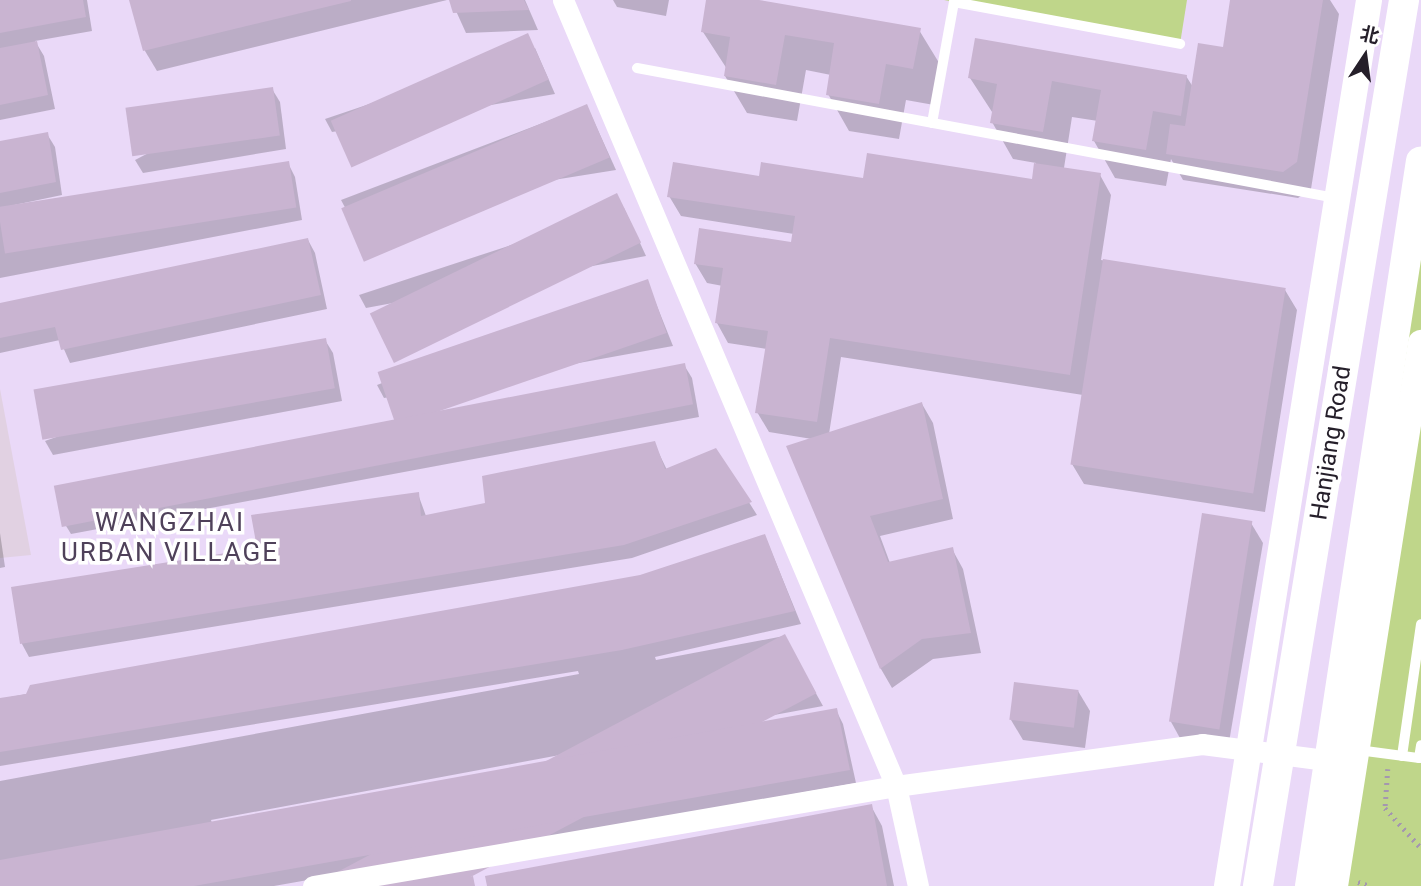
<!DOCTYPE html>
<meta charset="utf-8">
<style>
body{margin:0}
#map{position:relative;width:1421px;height:886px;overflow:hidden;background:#ead9f8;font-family:Roboto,"Noto Sans SC",sans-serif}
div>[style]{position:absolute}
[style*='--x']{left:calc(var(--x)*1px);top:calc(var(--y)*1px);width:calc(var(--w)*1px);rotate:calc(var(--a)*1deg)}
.education>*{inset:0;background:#e1d1e2}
.green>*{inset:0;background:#bfd68a}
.shadow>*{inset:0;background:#0003}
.building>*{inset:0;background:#c9b4d1;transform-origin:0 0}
.path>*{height:4.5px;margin-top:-2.25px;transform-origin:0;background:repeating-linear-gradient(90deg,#a497af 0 2px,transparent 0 7px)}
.service>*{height:10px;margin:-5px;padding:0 5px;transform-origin:5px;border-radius:5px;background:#fff}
.minor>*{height:21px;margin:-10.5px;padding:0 10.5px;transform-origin:10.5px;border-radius:10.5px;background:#fff}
.tertiary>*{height:26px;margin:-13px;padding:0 13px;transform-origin:13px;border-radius:13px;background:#fff}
.secondary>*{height:30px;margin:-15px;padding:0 15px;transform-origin:15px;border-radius:15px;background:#fff}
span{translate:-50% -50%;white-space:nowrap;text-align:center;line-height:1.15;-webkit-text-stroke:7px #fff;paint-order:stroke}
.street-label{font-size:24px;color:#251f2a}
.neighbourhood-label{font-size:26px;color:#4f415a;letter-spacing:2px}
.north{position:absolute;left:1330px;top:21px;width:70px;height:70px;-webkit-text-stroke:5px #fff;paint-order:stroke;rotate:13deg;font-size:19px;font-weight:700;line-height:28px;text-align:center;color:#251f2a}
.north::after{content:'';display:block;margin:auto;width:24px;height:32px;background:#251f2a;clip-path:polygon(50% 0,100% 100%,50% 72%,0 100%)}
</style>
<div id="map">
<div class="education">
<i style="clip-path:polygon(0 389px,31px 555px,0 558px)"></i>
</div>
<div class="green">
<i style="clip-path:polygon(944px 0,1187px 0,1180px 44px)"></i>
<i style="clip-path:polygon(1421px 169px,1421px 886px,1311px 886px)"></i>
</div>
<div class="shadow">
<i style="clip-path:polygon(0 0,87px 0,92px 31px,35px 41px,44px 56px,55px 109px,0 120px)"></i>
<i style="clip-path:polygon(131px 0,447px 0,157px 71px,145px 51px)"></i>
<i style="clip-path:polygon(451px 0,525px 0,538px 30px,466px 33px)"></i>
<i style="clip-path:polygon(613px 0,669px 0,666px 16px,617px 7px)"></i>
<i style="clip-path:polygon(708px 0,749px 0,919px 30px,941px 66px,934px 105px,906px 100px,899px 139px,849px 131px,828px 94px,831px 75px,806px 70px,797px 121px,747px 113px,725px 76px,727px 69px,703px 32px)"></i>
<i style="clip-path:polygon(1232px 0,1330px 0,1339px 14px,1311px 189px,1298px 198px,1183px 180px,1171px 159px,1166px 186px,1115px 178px,1094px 141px,1098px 121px,1072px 117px,1064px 168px,1100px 175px,1111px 195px,1101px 260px,1285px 290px,1297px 310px,1265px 512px,1084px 484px,1072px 464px,1083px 395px,841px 357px,829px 434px,922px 404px,933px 423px,953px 519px,880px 536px,890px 563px,952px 549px,963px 569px,981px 653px,933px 659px,892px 688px,881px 669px,788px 447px,812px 439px,769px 432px,757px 412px,767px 349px,728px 343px,717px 323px,723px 286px,707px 283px,695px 263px,792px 244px,794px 234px,681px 216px,669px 196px,760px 178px,1033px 181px,1036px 163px,1013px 159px,992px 122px,994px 115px,970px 78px,1186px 76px,1193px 87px,1224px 49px)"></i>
<i style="clip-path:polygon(535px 48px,555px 94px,332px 132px,325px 119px)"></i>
<i style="clip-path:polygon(272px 89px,280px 102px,286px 149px,143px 173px,135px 160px)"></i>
<i style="clip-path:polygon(587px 106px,616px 170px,348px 213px,341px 200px)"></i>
<i style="clip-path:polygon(47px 134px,55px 147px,62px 195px,0 208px,0 143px)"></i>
<i style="clip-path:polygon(288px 163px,295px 177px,302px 220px,0 278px,0 220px)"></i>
<i style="clip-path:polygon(624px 208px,646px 256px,366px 308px,359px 295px)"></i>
<i style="clip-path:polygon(308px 240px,315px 253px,327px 309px,70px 363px,60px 340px,0 353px,0 305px)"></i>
<i style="clip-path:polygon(647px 281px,673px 346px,384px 398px,377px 385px)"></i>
<i style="clip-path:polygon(325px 340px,333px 353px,342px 401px,53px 455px,45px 441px)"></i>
<i style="clip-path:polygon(684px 365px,692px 378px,699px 417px,71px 534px,63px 521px)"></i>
<i style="clip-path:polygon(654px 443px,667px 470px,716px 450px,757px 515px,632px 558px,29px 657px,22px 644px,13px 589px,259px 550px,418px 494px,426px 516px,487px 504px)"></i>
<i style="clip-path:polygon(1251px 523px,1263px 543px,1228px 748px,1181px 740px,1170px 720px)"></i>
<i style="clip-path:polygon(0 533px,5px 567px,0 568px)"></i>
<i style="clip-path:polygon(765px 536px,801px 624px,655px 657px,656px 660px,784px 636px,823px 706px,211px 820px,212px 823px,836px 710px,843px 724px,856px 783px,274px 886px,0 886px,0 781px,579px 674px,578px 671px,0 766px,0 699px,641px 577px)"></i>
<i style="clip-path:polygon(1078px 691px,1090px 711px,1085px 748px,1023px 740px,1011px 720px)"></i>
<i style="clip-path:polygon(871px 806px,882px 826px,894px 886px,489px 886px)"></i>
</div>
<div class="building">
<i style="clip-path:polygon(0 0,83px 0,86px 17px,0 33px)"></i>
<i style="clip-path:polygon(129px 0,351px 0,351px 1px,143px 51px)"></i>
<i style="clip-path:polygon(449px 0,524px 0,529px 10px,453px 13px)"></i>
<i style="clip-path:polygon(706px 0,759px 0,921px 28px,913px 69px,886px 64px,879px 104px,826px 95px,834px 43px,785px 35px,776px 85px,724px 76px,730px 37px,701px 32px)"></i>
<i style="clip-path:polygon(1230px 0,1323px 0,1297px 162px,1283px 172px,1166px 154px,1170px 124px,1185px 126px,1198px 43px,1223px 47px)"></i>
<i style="left:528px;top:33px;width:51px;height:216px;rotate:66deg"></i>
<i style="clip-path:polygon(975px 38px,1187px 75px,1181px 116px,1153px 111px,1146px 150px,1092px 141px,1101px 90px,1052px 81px,1043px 132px,990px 123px,997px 84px,968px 78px)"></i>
<i style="clip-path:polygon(37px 41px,48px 95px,0 105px,0 48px)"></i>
<i style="left:273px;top:87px;width:49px;height:149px;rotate:82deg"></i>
<i style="left:587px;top:104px;width:58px;height:267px;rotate:67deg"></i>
<i style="clip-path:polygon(48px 132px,56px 182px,0 193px,0 141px)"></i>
<i style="clip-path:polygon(867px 153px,1032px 179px,1034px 163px,1101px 173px,1070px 375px,830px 338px,817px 422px,755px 413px,768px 331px,715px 323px,723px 268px,694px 264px,699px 228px,791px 242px,795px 216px,667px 197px,673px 162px,759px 176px,761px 162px,863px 178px)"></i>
<i style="left:289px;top:161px;width:47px;height:295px;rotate:81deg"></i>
<i style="left:617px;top:193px;width:55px;height:275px;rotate:64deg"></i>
<i style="clip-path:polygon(308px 238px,321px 295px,61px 350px,55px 327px,0 338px,0 303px)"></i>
<i style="left:1103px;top:259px;width:185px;height:208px;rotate:9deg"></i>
<i style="left:648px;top:279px;width:57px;height:286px;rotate:71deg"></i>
<i style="left:326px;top:338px;width:51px;height:297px;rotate:80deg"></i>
<i style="left:685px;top:363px;width:42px;height:643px;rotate:79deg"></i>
<i style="clip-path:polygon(922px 402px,943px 499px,870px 516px,888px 562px,953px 547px,971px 633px,922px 639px,880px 669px,786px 446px)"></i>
<i style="clip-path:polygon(655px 441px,665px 469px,716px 448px,752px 502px,624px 545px,20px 644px,11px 587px,257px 548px,251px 515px,419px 492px,421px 516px,485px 503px,482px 476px)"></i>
<i style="left:1202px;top:513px;width:51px;height:211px;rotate:9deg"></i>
<i style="clip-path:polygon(765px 534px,795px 611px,622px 650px,0 752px,0 698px,26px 694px,30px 685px,640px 575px)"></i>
<i style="left:785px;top:634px;width:67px;height:798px;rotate:62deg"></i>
<i style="left:1014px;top:682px;width:65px;height:38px;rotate:7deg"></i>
<i style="clip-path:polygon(837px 708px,850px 770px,194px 886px,0 886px,0 860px)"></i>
<i style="clip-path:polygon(872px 804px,887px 886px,487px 886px,485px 876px)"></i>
<i style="clip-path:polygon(473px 876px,475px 886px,427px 886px,427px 885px)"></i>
</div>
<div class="path">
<i style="--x:1388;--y:769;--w:39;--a:94"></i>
<i style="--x:1385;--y:808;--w:54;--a:48"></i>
<i style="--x:1358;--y:882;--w:13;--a:18"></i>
</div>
<div class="service">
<i style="--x:637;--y:68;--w:711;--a:10.54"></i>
<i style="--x:932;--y:123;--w:123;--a:-79.7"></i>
<i style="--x:954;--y:2;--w:230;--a:10.5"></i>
<i style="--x:1358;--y:750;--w:62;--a:7.5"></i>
<i style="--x:1419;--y:758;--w:13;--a:-81"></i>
<i style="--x:1402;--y:756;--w:133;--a:-81.8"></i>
</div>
<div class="minor">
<i style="--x:563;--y:0;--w:854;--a:67.04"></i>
<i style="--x:896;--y:786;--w:102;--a:77.6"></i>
<i style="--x:313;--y:886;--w:592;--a:-9.73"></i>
<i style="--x:896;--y:786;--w:309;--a:-7.8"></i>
<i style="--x:1202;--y:744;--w:140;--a:7.4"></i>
</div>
<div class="tertiary">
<i style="--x:1227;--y:886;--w:897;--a:-80.89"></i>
<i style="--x:1335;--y:886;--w:550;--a:-81"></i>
</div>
<div class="secondary">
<i style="--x:1258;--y:886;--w:898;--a:-80.64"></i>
<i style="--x:1310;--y:886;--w:733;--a:-81.3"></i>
</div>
<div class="street-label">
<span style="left:1331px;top:443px;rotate:-81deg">Hanjiang Road</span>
</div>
<div class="neighbourhood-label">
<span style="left:170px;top:538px">WANGZHAI<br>URBAN VILLAGE</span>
</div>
<div class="north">北</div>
</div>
